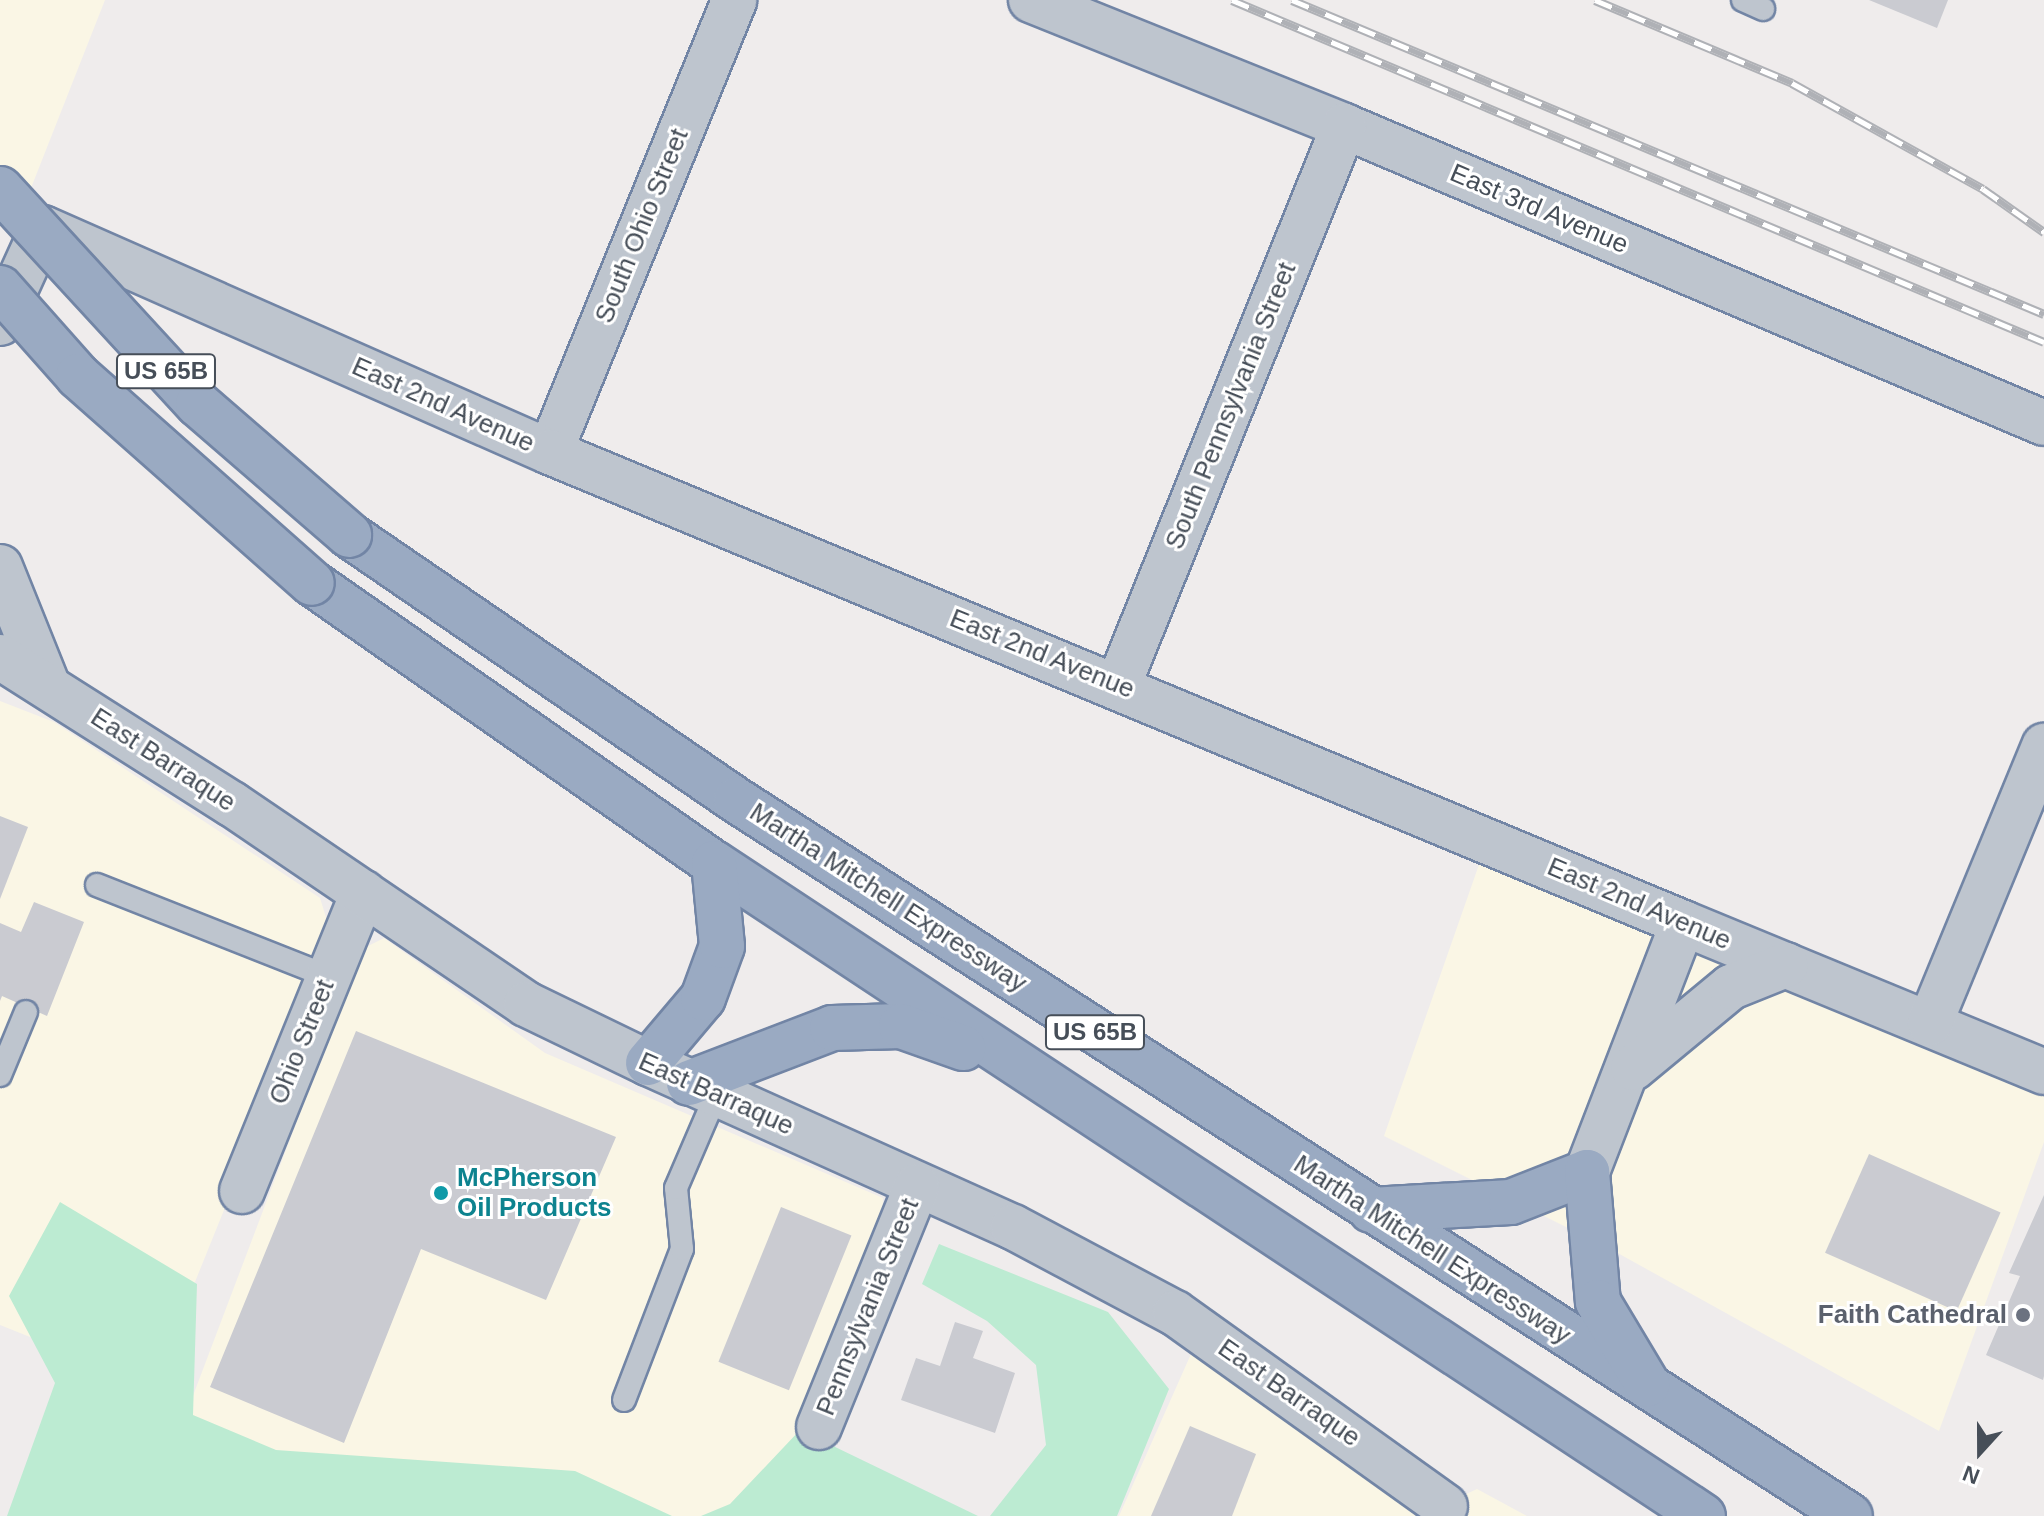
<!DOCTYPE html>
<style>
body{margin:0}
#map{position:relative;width:2044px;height:1516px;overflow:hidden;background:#efecec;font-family:Arial,sans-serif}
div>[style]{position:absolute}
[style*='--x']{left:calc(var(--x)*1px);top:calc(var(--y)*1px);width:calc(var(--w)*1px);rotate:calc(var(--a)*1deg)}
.commercial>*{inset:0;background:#faf6e5}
.green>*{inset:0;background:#bcebd2}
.building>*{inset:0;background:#cacbd1;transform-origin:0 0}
.roads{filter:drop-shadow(2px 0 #7285a5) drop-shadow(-2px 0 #7285a5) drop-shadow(0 2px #7285a5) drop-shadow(0 -2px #7285a5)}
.service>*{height:22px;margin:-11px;padding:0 11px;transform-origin:11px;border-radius:11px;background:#bec5ce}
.minor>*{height:44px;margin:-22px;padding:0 22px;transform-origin:22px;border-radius:22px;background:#bec5ce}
.tertiary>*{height:44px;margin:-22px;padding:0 22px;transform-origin:22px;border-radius:22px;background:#bec5ce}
.trunk>*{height:44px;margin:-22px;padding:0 22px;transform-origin:22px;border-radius:22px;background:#9aaac2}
.rail>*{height:9px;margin-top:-4.5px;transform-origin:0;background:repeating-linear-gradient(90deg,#fff 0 18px,#afb1b6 0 36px);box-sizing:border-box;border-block:2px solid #afb1b6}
.bridges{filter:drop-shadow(2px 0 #7285a5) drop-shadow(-2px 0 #7285a5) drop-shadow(0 2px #7285a5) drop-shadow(0 -2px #7285a5)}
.trunk-bridge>*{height:44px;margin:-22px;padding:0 22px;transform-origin:22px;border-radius:22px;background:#9aaac2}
.dots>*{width:22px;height:22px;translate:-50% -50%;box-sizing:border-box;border:4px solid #fff;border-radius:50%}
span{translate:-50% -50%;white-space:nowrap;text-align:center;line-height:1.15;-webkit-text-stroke:6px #fff;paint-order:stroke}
.shield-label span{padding:2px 6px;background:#fff;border:2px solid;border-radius:6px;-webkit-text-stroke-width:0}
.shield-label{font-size:24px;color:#464e58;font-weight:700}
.street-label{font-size:26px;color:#464e58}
.culture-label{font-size:26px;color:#0d838f;font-weight:700}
.left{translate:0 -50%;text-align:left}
.worship-label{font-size:26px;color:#5b616d;font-weight:700}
.right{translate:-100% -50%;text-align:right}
.north{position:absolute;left:1940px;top:1412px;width:80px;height:80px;-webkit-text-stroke:6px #fff;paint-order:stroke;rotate:201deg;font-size:22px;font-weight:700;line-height:32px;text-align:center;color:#464e58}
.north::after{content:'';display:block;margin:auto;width:28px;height:36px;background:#464e58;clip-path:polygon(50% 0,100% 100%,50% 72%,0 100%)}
</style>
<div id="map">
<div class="commercial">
<i style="clip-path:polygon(0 0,105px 0,31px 188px,0 172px)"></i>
<i style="clip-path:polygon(0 701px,54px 722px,320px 898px,333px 940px,153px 1386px,0 1325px)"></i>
<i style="clip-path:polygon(1482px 856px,2044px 1091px,2044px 1142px,1939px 1431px,1614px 1251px,1384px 1136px)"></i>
<i style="clip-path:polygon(384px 938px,545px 1053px,883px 1198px,882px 1232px,769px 1516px,374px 1516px,177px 1438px,362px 949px)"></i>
<i style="clip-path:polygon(1195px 1345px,1428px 1512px,1477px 1489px,1527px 1516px,1119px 1516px)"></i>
</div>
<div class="green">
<i style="clip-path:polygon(60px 1202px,197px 1284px,193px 1415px,276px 1450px,575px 1471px,672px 1516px,7px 1516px,55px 1383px,9px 1296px)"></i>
<i style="clip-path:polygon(939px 1244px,1108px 1312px,1169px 1389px,1117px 1516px,990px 1516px,1046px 1445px,1036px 1365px,987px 1321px,922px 1284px)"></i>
<i style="clip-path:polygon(800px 1430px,978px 1516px,701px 1516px,730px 1504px)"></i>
</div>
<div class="building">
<i style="clip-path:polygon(1869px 0,1948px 0,1937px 28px)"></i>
<i style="clip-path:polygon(0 816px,28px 827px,0 899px)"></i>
<i style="clip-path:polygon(34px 902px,84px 922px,47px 1016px,2px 996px,0 1001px,0 923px,21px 932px)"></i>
<i style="clip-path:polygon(356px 1031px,616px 1137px,546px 1300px,421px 1249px,344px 1443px,210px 1387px)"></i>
<i style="left:1869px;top:1154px;width:144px;height:108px;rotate:24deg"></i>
<i style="clip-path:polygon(2044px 1195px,2044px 1376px,2043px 1380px,1986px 1355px,2020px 1276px,2009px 1273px)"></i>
<i style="left:781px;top:1207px;width:76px;height:167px;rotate:22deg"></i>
<i style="clip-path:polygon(955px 1322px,983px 1331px,973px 1358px,1015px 1373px,995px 1433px,901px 1400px,916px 1358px,940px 1366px)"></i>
<i style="clip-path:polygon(1190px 1426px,1256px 1454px,1232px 1516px,1151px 1516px)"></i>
</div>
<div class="roads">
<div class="service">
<i style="--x:1743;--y:0;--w:22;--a:24"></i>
<i style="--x:97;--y:885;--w:250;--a:21.6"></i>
<i style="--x:0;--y:1075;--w:68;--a:-67.6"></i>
<i style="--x:624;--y:1400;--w:162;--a:-69"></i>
<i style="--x:682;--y:1249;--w:61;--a:-95.6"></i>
<i style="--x:676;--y:1188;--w:101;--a:-66.7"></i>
</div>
<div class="minor">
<i style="--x:1031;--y:0;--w:337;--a:21.9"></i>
<i style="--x:1344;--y:126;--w:760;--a:22.99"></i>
<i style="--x:550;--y:452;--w:488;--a:-67.8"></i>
<i style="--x:1118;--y:686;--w:604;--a:-68.02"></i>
<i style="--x:1683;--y:923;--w:391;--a:22.4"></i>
<i style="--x:1930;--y:1023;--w:300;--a:-67.6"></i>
<i style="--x:648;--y:1063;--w:400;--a:24.2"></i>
<i style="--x:1013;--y:1227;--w:183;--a:28"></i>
<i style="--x:1175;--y:1313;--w:332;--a:35.6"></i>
<i style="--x:242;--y:1191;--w:322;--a:-67.9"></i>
<i style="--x:819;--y:1427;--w:260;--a:-67.9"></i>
</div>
<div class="tertiary">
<i style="--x:0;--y:323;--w:104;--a:-65.6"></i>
<i style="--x:43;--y:228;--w:554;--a:23.84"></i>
<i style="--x:550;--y:452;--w:1227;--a:22.57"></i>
<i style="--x:1683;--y:923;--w:267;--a:111.1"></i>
<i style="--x:0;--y:567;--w:126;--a:68.1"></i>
<i style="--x:0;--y:657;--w:275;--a:32.4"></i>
<i style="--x:232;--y:804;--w:356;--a:34.2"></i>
<i style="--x:526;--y:1004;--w:136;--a:25.8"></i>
<i style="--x:1633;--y:1068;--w:127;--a:-39.6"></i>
<i style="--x:1731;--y:987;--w:59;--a:-21.8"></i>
</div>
<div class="trunk">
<i style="--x:349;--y:535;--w:469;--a:34.4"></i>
<i style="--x:736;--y:800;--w:1324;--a:32.73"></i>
<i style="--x:312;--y:583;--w:490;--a:34.9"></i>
<i style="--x:714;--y:863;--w:1185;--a:33.44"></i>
<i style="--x:648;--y:1063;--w:85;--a:-49.8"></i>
<i style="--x:703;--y:998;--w:55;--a:-69.9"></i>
<i style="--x:722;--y:946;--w:83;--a:-95.5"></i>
<i style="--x:689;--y:1083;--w:153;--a:-21"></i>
<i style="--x:832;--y:1028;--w:69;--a:-1.7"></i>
<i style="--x:901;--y:1026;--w:66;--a:19.5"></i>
<i style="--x:1371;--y:1210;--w:140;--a:-3.3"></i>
<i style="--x:1511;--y:1202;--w:82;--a:-21.5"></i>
<i style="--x:1587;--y:1172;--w:130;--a:85.2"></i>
<i style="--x:1598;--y:1302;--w:96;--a:59.1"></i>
</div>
</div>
<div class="rail">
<i style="--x:1232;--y:0;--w:881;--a:22.84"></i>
<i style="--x:1292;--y:0;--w:815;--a:22.66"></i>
<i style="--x:1595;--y:0;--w:214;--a:22.8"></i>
<i style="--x:1792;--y:83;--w:218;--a:29"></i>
<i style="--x:1983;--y:189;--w:75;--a:35.2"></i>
</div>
<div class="bridges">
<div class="trunk-bridge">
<i style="--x:0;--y:189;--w:292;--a:47.4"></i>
<i style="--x:198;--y:404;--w:200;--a:40.9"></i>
<i style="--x:0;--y:288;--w:118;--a:48.4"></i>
<i style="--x:78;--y:376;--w:312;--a:41.5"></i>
</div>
</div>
<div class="dots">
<i style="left:441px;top:1193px;background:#0f9aa8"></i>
<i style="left:2023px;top:1315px;background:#6b7280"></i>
</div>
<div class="shield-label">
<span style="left:166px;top:371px">US 65B</span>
<span style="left:1095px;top:1032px">US 65B</span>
</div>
<div class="street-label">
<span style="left:1539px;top:209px;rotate:23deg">East 3rd Avenue</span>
<span style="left:642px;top:226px;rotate:-68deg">South Ohio Street</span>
<span style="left:443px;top:405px;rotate:24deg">East 2nd Avenue</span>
<span style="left:1231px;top:406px;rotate:-68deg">South Pennsylvania Street</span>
<span style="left:1042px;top:654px;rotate:22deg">East 2nd Avenue</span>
<span style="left:163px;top:760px;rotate:33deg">East Barraque</span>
<span style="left:888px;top:898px;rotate:33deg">Martha Mitchell Expressway</span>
<span style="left:1639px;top:904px;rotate:23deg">East 2nd Avenue</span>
<span style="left:302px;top:1042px;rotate:-68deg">Ohio Street</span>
<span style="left:716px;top:1094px;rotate:24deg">East Barraque</span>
<span style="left:1432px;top:1250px;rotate:33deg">Martha Mitchell Expressway</span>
<span style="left:868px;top:1307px;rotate:-68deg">Pennsylvania Street</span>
<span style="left:1289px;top:1393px;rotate:35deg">East Barraque</span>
</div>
<div class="culture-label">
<span class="left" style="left:457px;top:1193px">McPherson<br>Oil Products</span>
</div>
<div class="worship-label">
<span class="right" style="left:2007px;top:1315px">Faith Cathedral</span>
</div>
<div class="north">N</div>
</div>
